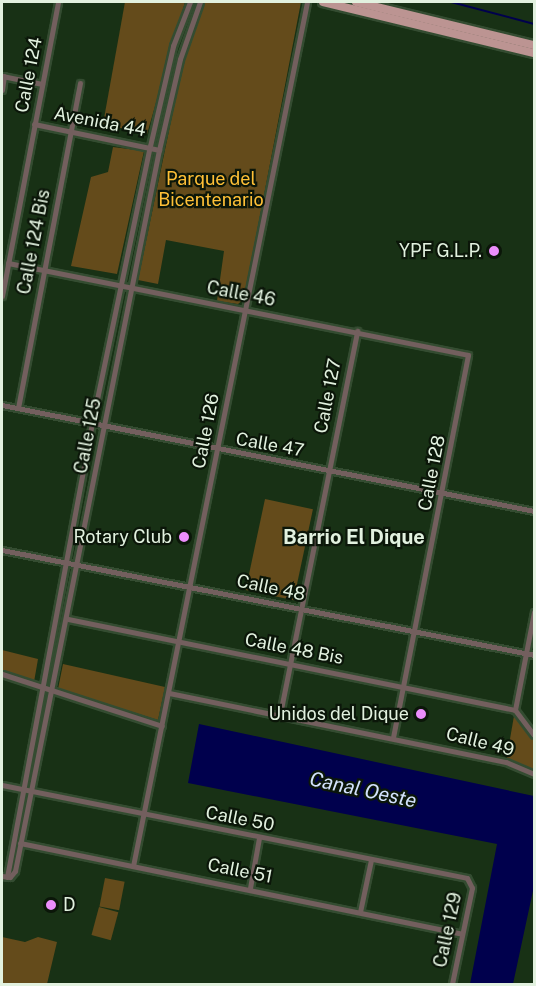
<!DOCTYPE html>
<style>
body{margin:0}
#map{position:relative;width:536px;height:986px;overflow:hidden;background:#183115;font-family:"Public Sans",sans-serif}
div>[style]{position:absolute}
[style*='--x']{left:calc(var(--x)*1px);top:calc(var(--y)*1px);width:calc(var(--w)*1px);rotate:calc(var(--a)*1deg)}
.green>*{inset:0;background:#644b1b;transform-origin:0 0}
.water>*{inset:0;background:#00004d}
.stream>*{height:2px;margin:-1px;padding:0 1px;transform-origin:1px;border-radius:1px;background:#00004d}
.roads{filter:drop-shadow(2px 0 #344c31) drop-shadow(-2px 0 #344c31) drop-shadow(0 2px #344c31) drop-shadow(0 -2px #344c31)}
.minor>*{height:5px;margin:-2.5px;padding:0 2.5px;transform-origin:2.5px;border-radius:2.5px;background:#735f5e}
.primary>*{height:8px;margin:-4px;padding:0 4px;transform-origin:4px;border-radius:4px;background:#bc9492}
.dots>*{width:16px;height:16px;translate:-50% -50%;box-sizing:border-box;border:3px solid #0b1609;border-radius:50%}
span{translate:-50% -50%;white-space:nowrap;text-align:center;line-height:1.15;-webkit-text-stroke:4.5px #0b1609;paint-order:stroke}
.street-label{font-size:18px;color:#e2f1df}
.park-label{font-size:18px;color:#ffc037}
.poi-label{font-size:18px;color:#e2f1df}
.right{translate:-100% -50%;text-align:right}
.left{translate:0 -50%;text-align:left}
.neighbourhood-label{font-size:20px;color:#e2f1df;font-weight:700}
.water-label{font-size:20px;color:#d3e2fd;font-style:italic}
.frame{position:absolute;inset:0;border:3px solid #e2f1df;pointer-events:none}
</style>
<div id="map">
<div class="green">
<i style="clip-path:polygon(125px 2px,185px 2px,147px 134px,103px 124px)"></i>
<i style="clip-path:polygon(202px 2px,301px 2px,244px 299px,238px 304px,217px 301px,224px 251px,166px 240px,158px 284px,138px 280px,182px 68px)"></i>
<i style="clip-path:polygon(113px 147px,144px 151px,117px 274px,71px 266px,91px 177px,108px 172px)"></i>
<i style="left:265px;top:499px;width:49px;height:93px;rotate:12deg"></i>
<i style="clip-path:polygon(2px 650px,38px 659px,34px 682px,2px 671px)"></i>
<i style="clip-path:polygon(63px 664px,165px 687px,158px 720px,58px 689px)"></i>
<i style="clip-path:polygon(515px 710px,534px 737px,534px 774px,506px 762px)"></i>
<i style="left:105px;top:878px;width:20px;height:29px;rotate:11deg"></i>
<i style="left:99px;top:907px;width:20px;height:29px;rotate:15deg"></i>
<i style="clip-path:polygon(2px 937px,25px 942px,38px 937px,57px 942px,47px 984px,2px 984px)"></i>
</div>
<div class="water">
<i style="clip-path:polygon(199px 724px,534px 796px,534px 886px,513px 984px,470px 984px,497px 844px,188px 783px)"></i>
</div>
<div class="stream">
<i style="--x:451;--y:2;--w:86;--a:14.8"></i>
</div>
<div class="roads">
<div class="minor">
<i style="--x:2;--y:76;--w:41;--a:11.3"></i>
<i style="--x:2;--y:90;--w:14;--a:-82"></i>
<i style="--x:34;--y:124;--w:128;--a:11.7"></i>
<i style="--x:8;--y:263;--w:469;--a:11.3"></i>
<i style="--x:468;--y:355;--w:389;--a:101.1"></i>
<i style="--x:2;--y:296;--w:299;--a:-79.2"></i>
<i style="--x:2;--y:405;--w:542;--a:11.27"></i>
<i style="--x:18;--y:408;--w:331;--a:-79.2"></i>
<i style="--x:2;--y:550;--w:542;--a:11.16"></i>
<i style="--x:534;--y:612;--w:100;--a:101"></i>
<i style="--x:515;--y:710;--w:31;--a:53"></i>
<i style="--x:68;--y:619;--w:456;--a:11.5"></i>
<i style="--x:2;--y:674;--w:168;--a:18"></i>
<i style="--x:169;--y:693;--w:344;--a:11.6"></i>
<i style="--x:506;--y:762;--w:30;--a:23"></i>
<i style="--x:280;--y:714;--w:391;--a:-78.6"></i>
<i style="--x:2;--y:785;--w:474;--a:11.3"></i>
<i style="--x:467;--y:878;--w:11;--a:63"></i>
<i style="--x:472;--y:888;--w:98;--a:101.8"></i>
<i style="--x:20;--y:843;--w:451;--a:11.6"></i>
<i style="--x:133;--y:866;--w:881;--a:-78.61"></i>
<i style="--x:2;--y:876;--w:8;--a:7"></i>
<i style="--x:10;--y:877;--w:8;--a:-50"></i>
<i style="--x:15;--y:871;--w:735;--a:-78.71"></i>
<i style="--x:159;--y:150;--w:93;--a:-77"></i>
<i style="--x:180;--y:59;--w:60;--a:-70.7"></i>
<i style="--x:7;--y:877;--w:462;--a:-79.4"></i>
<i style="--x:92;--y:423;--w:283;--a:-78.2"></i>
<i style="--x:150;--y:146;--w:103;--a:-77"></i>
<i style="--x:173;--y:46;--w:47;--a:-68.9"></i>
<i style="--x:250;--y:888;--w:51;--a:-79.8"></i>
<i style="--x:360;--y:912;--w:53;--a:-78.1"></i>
</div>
<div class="primary">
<i style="--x:323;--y:2;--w:217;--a:13.6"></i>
<i style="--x:356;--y:2;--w:183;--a:13.6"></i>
</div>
</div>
<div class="dots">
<i style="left:494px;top:251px;background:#eb8dfb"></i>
<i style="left:184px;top:537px;background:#eb8dfb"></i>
<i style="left:421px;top:714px;background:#eb8dfb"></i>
<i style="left:51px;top:905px;background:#eb8dfb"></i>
</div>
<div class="street-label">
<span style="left:29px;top:75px;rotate:-79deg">Calle 124</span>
<span style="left:100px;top:122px;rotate:11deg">Avenida 44</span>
<span style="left:34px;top:242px;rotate:-79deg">Calle 124 Bis</span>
<span style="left:241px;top:294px;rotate:11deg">Calle 46</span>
<span style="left:328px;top:396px;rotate:-79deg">Calle 127</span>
<span style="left:206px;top:431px;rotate:-79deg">Calle 126</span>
<span style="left:88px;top:436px;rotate:-79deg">Calle 125</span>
<span style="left:270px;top:445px;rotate:10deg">Calle 47</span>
<span style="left:432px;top:473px;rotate:-79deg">Calle 128</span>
<span style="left:271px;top:588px;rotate:12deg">Calle 48</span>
<span style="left:294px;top:649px;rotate:11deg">Calle 48 Bis</span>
<span style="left:480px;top:742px;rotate:14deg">Calle 49</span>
<span style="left:240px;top:819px;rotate:11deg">Calle 50</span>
<span style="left:240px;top:871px;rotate:11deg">Calle 51</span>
<span style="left:448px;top:930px;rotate:-78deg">Calle 129</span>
</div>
<div class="park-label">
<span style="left:211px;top:190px">Parque del<br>Bicentenario</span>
</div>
<div class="poi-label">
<span class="right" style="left:482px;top:251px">YPF G.L.P.</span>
<span class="right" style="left:172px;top:537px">Rotary Club</span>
<span class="right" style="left:409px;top:714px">Unidos del Dique</span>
<span class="left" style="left:63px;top:905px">D</span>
</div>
<div class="neighbourhood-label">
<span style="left:354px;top:537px">Barrio El Dique</span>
</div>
<div class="water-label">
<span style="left:363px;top:790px;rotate:12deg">Canal Oeste</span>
</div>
<div class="frame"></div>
</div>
